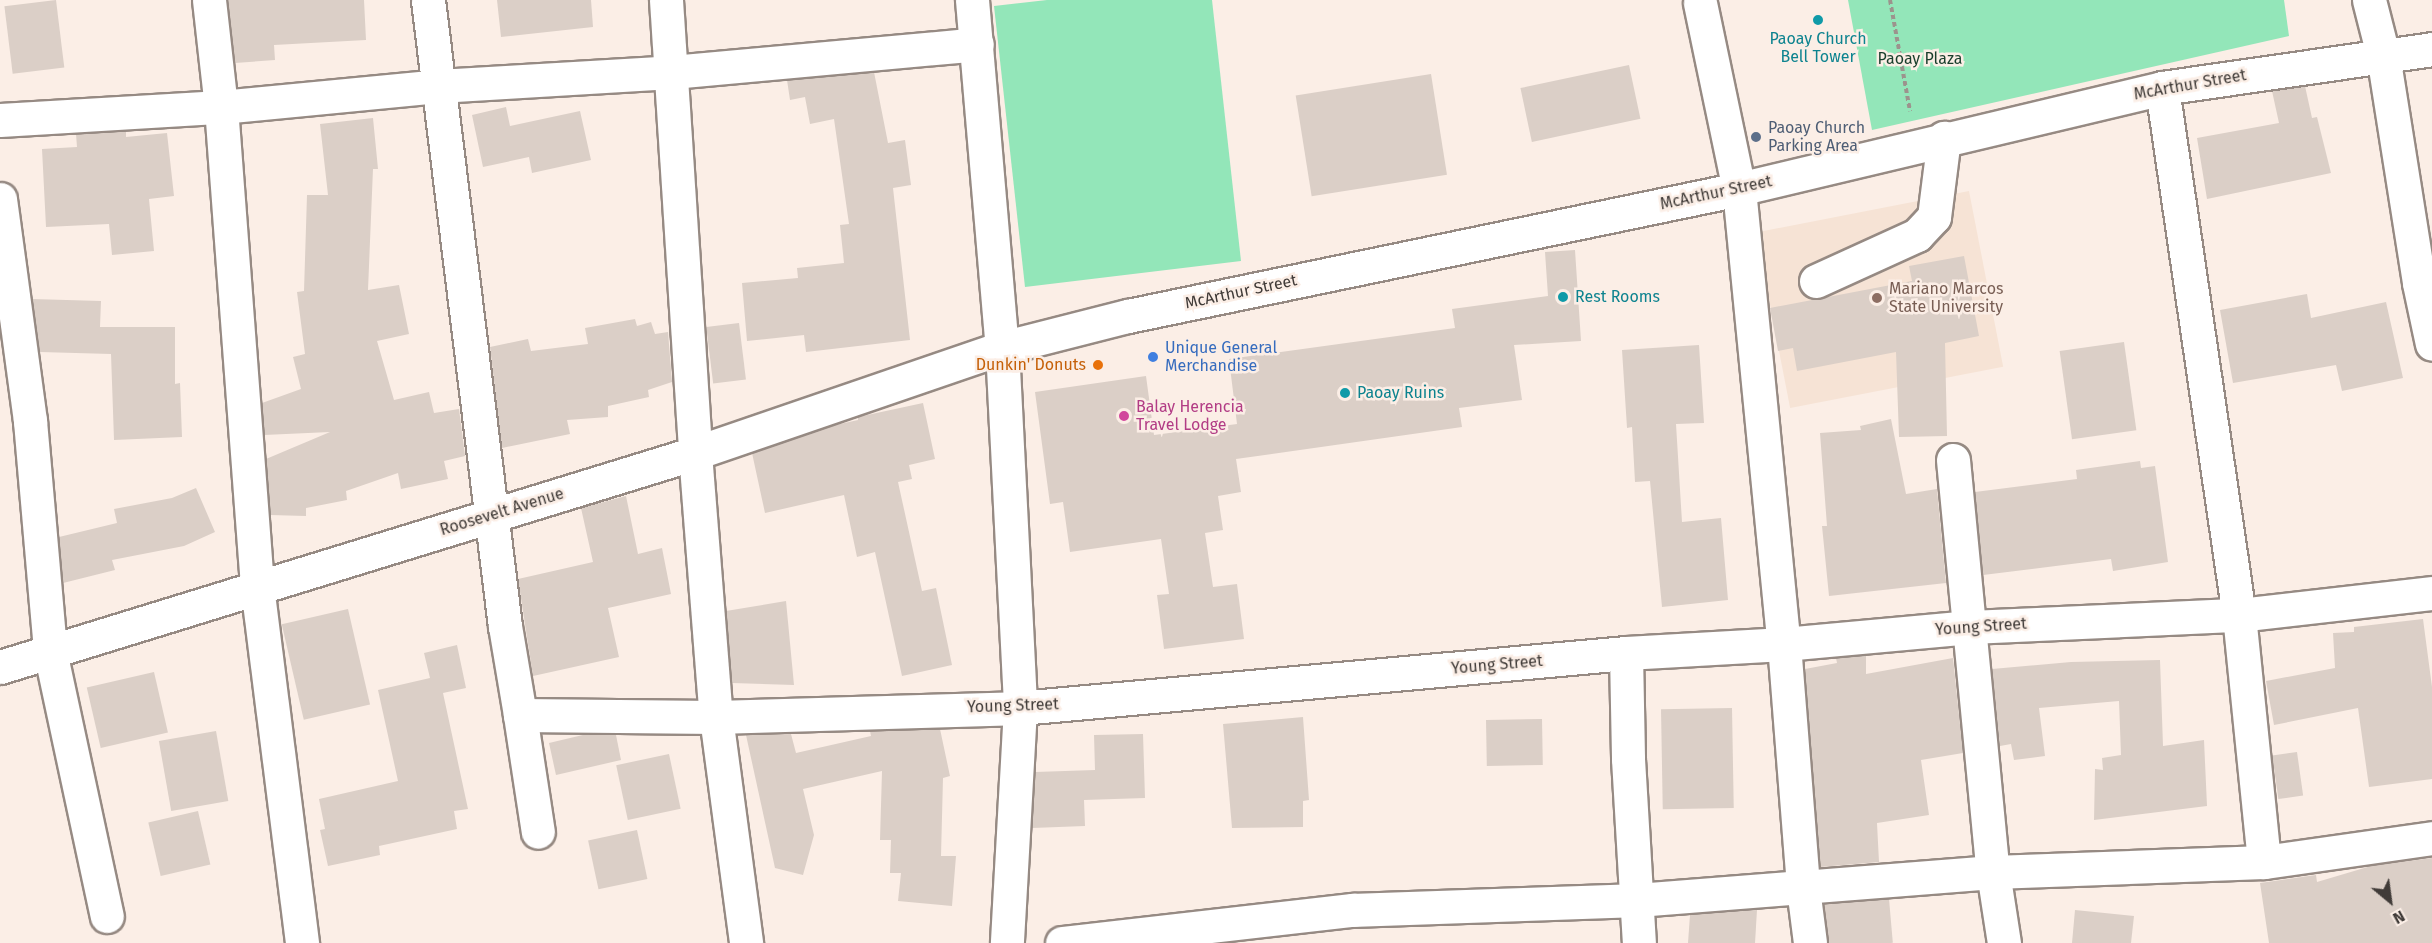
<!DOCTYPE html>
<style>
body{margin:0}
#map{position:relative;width:2432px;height:943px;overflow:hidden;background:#fbeee6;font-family:"Fira Sans",sans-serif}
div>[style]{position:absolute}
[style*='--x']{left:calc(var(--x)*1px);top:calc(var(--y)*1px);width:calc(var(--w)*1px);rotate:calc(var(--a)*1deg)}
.built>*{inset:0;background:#f6e3d5;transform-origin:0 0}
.green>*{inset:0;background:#93e6b9}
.building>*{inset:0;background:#dbcfc7;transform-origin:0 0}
.path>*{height:4px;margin-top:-2px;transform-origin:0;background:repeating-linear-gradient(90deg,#9c938d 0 4.5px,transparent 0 7.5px)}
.roads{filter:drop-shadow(2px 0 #968a83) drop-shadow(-2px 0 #968a83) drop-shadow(0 2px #968a83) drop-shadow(0 -2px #968a83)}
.minor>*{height:33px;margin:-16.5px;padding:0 16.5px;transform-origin:16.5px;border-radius:16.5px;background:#fff}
.major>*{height:33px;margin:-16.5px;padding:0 16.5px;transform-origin:16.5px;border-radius:16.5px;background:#fff}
.dots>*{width:16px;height:16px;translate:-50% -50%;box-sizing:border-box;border:3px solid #fbeee6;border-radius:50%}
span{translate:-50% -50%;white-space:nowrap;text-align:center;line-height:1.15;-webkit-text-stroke:5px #fbeee6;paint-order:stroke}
.culture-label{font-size:16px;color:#0d838f}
.left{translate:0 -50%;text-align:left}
.park-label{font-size:16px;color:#193e2c}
.street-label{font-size:16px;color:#403b38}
.service-label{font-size:16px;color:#4e5e75}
.education-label{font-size:16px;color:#785e54}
.shop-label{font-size:16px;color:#366cbe}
.food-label{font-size:16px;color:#c56008}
.right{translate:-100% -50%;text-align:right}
.hotel-label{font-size:16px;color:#b23c85}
.north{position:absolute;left:2360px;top:871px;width:60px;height:60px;-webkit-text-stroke:4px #fbeee6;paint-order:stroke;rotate:151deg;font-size:16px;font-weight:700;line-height:24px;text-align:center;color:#403b38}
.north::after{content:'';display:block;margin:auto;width:21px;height:27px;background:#403b38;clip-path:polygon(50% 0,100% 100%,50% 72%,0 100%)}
</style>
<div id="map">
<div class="built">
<i style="left:1969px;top:191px;width:179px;height:217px;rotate:79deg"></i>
</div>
<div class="green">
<i style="clip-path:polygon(1047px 0,1212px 0,1241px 261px,1025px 287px,994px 6px)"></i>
<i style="clip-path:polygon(1848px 0,2284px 0,2289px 36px,1872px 130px)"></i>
</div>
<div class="building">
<i style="left:56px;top:0;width:68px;height:52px;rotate:83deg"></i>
<i style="clip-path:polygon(228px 0,364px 0,366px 40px,274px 45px,275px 60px,235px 63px)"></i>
<i style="clip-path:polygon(497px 0,591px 0,593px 27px,501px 37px)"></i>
<i style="left:1629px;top:65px;width:55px;height:111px;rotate:78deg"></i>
<i style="clip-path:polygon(874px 72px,888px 143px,905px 140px,911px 185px,893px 188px,910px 340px,806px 352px,804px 335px,747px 341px,742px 283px,798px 278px,797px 268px,844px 263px,840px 225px,849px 224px,834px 119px,810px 124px,805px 97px,790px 100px,787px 80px)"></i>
<i style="left:1431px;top:74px;width:102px;height:137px;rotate:81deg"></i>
<i style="clip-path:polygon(2305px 86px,2312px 118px,2317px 117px,2331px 173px,2207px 199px,2197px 138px,2279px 123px,2272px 91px)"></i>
<i style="clip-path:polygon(506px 107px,510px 126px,580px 111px,591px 160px,532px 173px,529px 157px,483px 167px,472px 115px)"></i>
<i style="clip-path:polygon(373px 118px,378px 169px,373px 169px,368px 290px,399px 285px,409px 334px,377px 341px,394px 400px,429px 392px,434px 413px,459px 409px,465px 456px,444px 461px,448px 479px,401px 489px,398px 473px,346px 491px,347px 500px,306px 508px,306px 516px,270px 515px,266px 459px,330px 432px,264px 435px,262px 403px,301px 389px,293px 357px,305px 354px,297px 292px,304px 291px,307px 195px,328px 195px,320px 124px)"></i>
<i style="clip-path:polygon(126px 131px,126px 137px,167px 133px,174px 196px,149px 199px,154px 251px,112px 255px,109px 224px,46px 227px,42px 149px,77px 147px,76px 134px)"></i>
<i style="clip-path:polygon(1575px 250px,1581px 341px,1514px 345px,1522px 400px,1459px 408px,1462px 427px,1236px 459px,1241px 492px,1218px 496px,1223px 530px,1205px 533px,1213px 587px,1237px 584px,1244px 639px,1164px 649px,1157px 595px,1169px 594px,1161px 539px,1070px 552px,1063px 502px,1050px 504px,1035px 392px,1146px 376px,1154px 435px,1237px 424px,1229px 359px,1455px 328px,1452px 309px,1548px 296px,1545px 252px)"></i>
<i style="clip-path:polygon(1964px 256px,1979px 336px,1945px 343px,1947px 436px,1899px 437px,1896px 352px,1797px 371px,1793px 348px,1778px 351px,1770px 308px,1912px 281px,1909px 266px)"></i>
<i style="clip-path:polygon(2307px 294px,2311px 318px,2386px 302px,2403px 378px,2342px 391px,2336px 365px,2233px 383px,2220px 310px)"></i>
<i style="clip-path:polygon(32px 299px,101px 301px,100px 327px,175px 327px,175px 384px,180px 383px,182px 437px,114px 440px,111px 354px,40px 352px)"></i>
<i style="clip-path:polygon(635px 319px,637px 326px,651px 322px,655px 334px,668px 332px,672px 382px,648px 390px,649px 397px,608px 406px,608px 417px,567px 420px,570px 434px,502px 448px,490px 347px,528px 339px,531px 351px,588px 344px,585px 328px)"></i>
<i style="left:739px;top:323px;width:57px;height:33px;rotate:83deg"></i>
<i style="left:2124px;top:342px;width:89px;height:65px;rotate:82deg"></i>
<i style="clip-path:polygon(1699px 345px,1704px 423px,1676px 424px,1682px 522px,1721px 518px,1728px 600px,1662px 607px,1650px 481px,1635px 482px,1632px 427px,1627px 428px,1622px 350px)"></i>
<i style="clip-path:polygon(923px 403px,935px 459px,909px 465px,912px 479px,898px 482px,922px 591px,936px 588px,952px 665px,902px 676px,875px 552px,857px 557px,844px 495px,765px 513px,752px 453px,831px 426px,858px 420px,858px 417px)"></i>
<i style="clip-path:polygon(1891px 419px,1906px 494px,1937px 489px,1946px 583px,1829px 596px,1822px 526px,1827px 526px,1820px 433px,1861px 430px,1860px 426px)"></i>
<i style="clip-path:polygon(2140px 461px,2141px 468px,2155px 466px,2168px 562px,2113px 571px,2111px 559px,1983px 575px,1975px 492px,2077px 479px,2076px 470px)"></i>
<i style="clip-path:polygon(196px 488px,215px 532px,184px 546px,112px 560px,115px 570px,63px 583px,59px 537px,117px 523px,114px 509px,172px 498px)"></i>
<i style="clip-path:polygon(626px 496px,638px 554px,662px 548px,671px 594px,608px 608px,619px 657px,533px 676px,518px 579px,593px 562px,581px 508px)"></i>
<i style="clip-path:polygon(786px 601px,794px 685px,732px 683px,726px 611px)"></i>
<i style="left:348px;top:609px;width:98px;height:68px;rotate:77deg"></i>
<i style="clip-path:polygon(2423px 619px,2432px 687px,2432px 779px,2369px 787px,2358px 708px,2274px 725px,2266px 681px,2335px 668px,2333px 633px,2354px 632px,2354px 627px)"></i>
<i style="clip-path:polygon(457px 645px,466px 688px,443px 693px,468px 809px,454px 811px,457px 829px,379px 846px,380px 855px,328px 866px,320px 830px,325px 829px,319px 799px,398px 781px,378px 690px,430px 678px,424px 653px)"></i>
<i style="clip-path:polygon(1859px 656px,1866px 656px,1866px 674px,1953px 658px,1963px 753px,1921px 760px,1929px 815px,1877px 823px,1879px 862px,1820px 867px,1805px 669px,1837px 663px,1836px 658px)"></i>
<i style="clip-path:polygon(2160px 660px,2163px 746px,2204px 740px,2207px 806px,2094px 820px,2095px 769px,2103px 770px,2102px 758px,2121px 755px,2119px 701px,2039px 708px,2045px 756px,2014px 760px,2011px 744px,2000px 746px,1992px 669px,2071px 662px)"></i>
<i style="left:154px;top:672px;width:62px;height:69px;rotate:77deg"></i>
<i style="left:1732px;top:708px;width:100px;height:71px;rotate:89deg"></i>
<i style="clip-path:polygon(1303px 717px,1309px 800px,1303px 801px,1303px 827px,1232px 828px,1223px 724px)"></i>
<i style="left:1542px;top:719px;width:46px;height:56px;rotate:89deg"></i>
<i style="clip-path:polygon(940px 729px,950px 776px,943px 778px,941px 856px,956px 856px,952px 906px,898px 901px,901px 873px,890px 873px,891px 840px,880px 840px,882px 771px,803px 789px,814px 835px,803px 875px,775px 868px,746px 735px,791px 734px,796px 753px,871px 736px,870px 731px)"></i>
<i style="left:216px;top:731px;width:71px;height:58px;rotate:80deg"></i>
<i style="clip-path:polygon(587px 734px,616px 735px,621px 760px,556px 775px,549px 743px)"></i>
<i style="clip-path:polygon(1143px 734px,1145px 798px,1084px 800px,1085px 826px,1032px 828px,1035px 772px,1095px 770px,1094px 735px)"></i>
<i style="left:2297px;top:752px;width:44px;height:25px;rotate:82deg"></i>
<i style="left:669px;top:754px;width:56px;height:54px;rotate:78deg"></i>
<i style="left:198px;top:811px;width:55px;height:51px;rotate:77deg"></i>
<i style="left:637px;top:830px;width:50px;height:50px;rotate:78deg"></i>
<i style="clip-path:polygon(2432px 858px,2432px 943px,2269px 943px,2260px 883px,2316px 875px,2317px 882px,2371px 866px)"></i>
<i style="left:1889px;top:899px;width:44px;height:65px;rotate:85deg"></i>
<i style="clip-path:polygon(1757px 910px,1755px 943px,1688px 943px,1690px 915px)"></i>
<i style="clip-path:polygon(2075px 910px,2134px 916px,2131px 943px,2072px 943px)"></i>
</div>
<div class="path">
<i style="--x:1890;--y:0;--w:113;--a:79.8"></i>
</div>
<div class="roads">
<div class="minor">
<i style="--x:209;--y:0;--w:108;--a:83.6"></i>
<i style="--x:221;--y:107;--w:480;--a:85.7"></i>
<i style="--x:428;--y:0;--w:631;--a:82.99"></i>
<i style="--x:505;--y:626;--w:90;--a:80.4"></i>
<i style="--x:520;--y:715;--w:196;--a:0.6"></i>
<i style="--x:716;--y:717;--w:304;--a:-1.7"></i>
<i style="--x:1020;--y:708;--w:608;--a:-5.19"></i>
<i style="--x:1626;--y:653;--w:158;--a:-3.3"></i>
<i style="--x:1784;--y:644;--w:187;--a:-5.2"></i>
<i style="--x:1970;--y:627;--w:269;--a:-2.6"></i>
<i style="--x:2239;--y:615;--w:194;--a:-6.5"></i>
<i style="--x:666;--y:0;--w:454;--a:86.3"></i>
<i style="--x:695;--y:453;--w:265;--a:85.5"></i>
<i style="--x:716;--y:717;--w:228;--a:82.4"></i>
<i style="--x:2369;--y:0;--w:57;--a:75.7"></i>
<i style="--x:2383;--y:55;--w:231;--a:81"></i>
<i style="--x:2419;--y:283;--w:62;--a:78"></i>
<i style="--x:1700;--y:3;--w:190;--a:78.2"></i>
<i style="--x:1739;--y:189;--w:457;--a:84.4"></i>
<i style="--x:1784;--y:644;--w:245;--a:85.5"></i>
<i style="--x:1803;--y:888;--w:55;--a:82.7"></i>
<i style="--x:2162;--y:88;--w:533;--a:81.69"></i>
<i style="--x:2239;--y:615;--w:248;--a:84.2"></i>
<i style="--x:0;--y:120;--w:221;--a:-3.4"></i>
<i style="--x:221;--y:107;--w:218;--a:-5.5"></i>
<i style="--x:438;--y:86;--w:234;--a:-3.4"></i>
<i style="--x:672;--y:72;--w:306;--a:-5.2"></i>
<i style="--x:0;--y:199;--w:224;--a:82.3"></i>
<i style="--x:30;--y:421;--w:231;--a:85"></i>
<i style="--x:50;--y:651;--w:271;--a:77.9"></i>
<i style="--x:1816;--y:281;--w:111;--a:-24.5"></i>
<i style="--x:1917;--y:235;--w:25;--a:-47"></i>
<i style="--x:1934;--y:217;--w:80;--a:-82.8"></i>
<i style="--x:1002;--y:348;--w:360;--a:87.1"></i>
<i style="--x:1020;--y:708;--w:235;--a:93.2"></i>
<i style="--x:1953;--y:460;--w:414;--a:84.5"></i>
<i style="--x:1993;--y:872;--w:72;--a:81.2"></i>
<i style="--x:1626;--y:653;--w:106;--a:88.9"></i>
<i style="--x:1628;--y:759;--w:184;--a:86.6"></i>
<i style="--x:520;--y:715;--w:118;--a:81.3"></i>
<i style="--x:1062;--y:943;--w:293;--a:-6.5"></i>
<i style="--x:1353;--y:910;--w:284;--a:-2"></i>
<i style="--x:1637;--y:900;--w:357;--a:-4.5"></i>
<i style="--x:1993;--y:872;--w:271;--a:-2.1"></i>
<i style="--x:2264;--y:862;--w:170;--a:-8.1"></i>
</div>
<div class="major">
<i style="--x:972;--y:0;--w:349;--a:85.1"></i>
<i style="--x:257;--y:586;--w:360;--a:82.8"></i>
<i style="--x:0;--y:667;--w:727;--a:-17.11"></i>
<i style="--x:695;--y:453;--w:324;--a:-18.9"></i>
<i style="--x:1002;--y:348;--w:130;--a:-14.3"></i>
<i style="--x:1128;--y:316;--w:624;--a:-11.74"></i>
<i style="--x:1739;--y:189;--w:435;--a:-13.4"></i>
<i style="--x:2162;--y:88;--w:273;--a:-8.2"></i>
</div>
</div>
<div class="dots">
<i style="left:1818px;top:20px;background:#0f9aa8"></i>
<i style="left:1756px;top:137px;background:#5c6f8a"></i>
<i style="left:1563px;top:297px;background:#0f9aa8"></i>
<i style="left:1877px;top:298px;background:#8d6e63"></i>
<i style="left:1153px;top:357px;background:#3f7fe0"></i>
<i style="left:1098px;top:365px;background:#e8710a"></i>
<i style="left:1345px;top:393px;background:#0f9aa8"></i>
<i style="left:1124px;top:416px;background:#d1479c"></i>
</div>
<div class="culture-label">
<span style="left:1818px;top:48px">Paoay Church<br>Bell Tower</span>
<span class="left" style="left:1575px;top:297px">Rest Rooms</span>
<span class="left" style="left:1357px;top:393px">Paoay Ruins</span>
</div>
<div class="park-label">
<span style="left:1920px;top:59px">Paoay Plaza</span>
</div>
<div class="street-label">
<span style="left:2190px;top:85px;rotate:-10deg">McArthur Street</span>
<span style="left:1716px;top:193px;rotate:-12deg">McArthur Street</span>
<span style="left:1241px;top:292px;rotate:-12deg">McArthur Street</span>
<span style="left:502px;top:512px;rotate:-17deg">Roosevelt Avenue</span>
<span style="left:1981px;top:627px;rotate:-4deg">Young Street</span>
<span style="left:1497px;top:665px;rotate:-5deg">Young Street</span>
<span style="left:1013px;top:706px;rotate:-2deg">Young Street</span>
</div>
<div class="service-label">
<span class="left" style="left:1768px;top:137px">Paoay Church<br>Parking Area</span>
</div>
<div class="education-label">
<span class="left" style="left:1889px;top:298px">Mariano Marcos<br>State University</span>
</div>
<div class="shop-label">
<span class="left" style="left:1165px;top:357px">Unique General<br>Merchandise</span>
</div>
<div class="food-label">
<span class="right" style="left:1086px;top:365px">Dunkin' Donuts</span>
</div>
<div class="hotel-label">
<span class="left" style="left:1136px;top:416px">Balay Herencia<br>Travel Lodge</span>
</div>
<div class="north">N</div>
</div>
